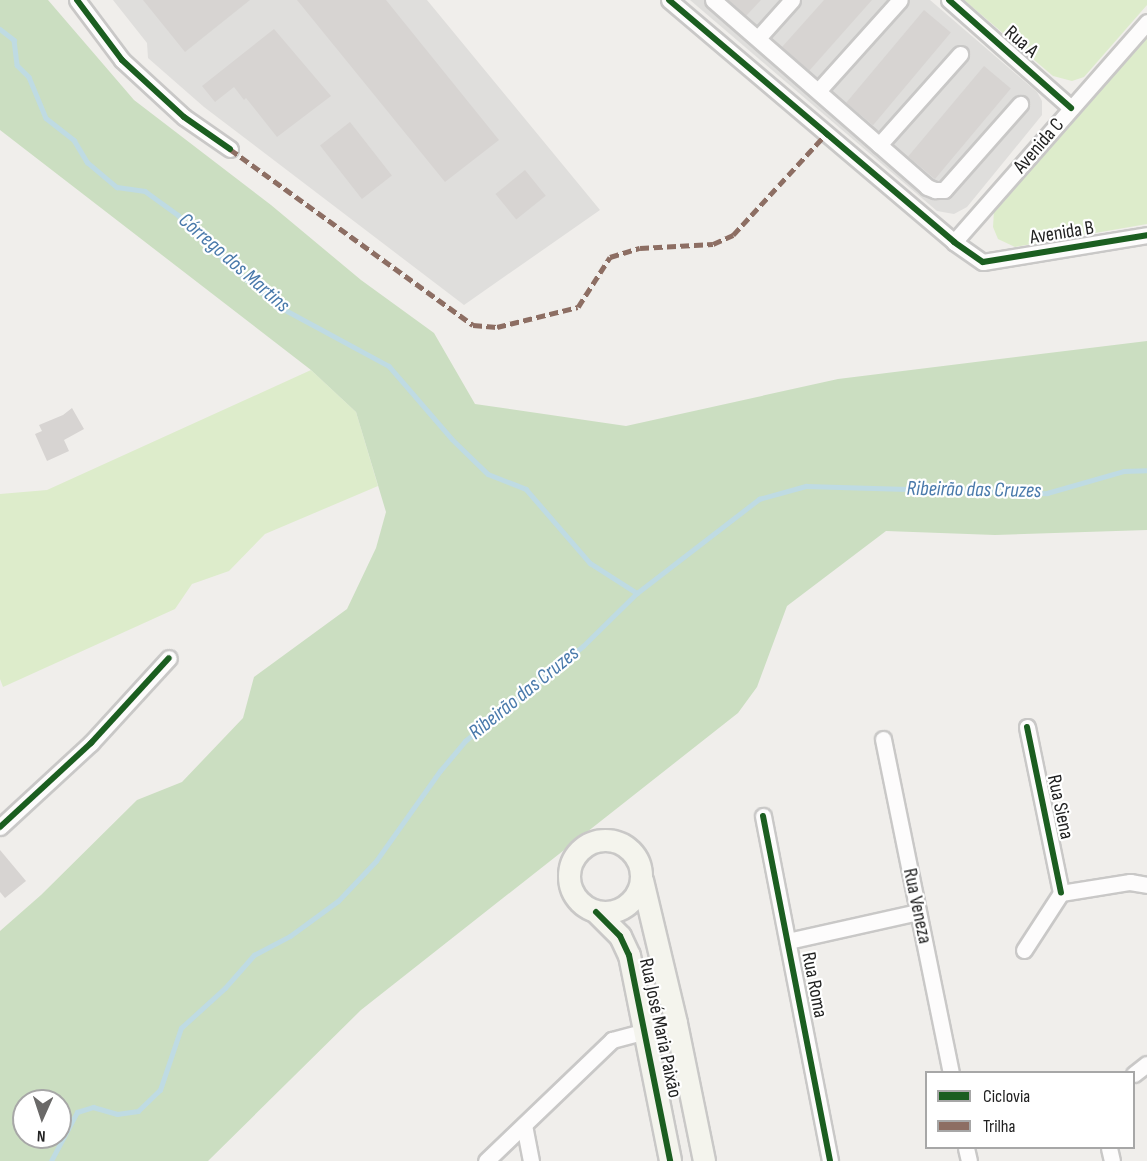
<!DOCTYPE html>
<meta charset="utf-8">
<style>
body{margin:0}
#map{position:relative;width:1147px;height:1161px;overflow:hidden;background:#f0eeeb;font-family:"Sofia Sans Condensed",sans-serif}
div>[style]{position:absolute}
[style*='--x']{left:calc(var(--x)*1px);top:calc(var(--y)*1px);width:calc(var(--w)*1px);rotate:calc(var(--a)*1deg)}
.residential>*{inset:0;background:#dfdedc}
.grass>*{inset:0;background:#ddeccb}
.forest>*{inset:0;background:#cbdec1}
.stream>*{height:4.5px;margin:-2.25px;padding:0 2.25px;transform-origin:2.25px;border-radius:2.25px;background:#bfdbe3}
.building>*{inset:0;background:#d7d4d2;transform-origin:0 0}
.roads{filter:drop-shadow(2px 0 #c9c8c7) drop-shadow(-2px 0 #c9c8c7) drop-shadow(0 2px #c9c8c7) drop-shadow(0 -2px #c9c8c7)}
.street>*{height:15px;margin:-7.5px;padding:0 7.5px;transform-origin:7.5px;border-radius:7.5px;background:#fdfcfc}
.secondary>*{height:21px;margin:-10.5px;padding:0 10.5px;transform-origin:10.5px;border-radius:10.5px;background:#f4f4ed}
.secondary>.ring{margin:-10.5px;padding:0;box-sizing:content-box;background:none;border:21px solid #f4f4ed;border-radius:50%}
.quiet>*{height:4.5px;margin-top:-2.25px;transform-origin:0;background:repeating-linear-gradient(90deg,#8d6e63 0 9px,transparent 0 13.5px)}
.cycleway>*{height:6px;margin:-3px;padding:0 3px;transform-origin:3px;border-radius:3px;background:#1b5e20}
span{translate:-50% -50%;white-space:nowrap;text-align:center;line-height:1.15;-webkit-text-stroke:4.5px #fff;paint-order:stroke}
.street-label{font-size:20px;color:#222}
.water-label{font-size:21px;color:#4a7aab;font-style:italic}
.legend{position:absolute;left:925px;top:1071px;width:210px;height:78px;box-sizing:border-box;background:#fff;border:2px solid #a7a7a7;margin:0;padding:8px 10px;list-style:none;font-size:18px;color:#222}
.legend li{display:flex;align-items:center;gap:12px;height:30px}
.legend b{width:30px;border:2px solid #a7a7a7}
.north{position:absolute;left:12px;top:1089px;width:60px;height:60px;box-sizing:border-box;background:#fff;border:2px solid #a7a7a7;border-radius:50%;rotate:183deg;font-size:16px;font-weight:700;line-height:24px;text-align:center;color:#222}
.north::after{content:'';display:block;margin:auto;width:21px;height:27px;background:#6a6968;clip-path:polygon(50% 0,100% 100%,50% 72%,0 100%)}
</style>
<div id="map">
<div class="residential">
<i style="clip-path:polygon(113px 0,427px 0,600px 210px,464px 305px,204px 107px,148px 58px,147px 43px)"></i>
<i style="clip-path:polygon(690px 0,930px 0,1037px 92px,1042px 101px,1042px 115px,967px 207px,954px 214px,937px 211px)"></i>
</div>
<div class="grass">
<i style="clip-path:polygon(964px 0,1147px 0,1147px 5px,1084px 77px,1072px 81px,1053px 76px)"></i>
<i style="clip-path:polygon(1147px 37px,1147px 224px,1015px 247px,998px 239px,993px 227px,994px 210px)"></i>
<i style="clip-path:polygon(311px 370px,356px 412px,378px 486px,265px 534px,229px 571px,192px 584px,175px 609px,3px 687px,0 679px,0 494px,47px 490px)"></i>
</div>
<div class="forest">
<i style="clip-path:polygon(evenodd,0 0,48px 0,134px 100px,271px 205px,361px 280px,434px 333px,475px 404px,626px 426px,838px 379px,1147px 341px,1147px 530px,995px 535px,886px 531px,787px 606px,757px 687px,738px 713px,361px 1010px,208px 1161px,0 1161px,0 931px,41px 895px,137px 800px,182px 782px,243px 718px,254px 677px,347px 609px,376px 548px,386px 512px,356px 412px,311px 370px,0 130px,0 0,24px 1101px,60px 1101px,60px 1137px,24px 1137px,24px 1101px)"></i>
</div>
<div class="stream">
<i style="--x:0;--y:29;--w:18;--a:38"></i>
<i style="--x:14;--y:40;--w:25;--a:83"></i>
<i style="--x:17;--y:65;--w:17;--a:45"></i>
<i style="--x:29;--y:77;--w:44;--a:67.5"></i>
<i style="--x:46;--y:118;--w:36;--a:38"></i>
<i style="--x:74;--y:140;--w:26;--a:59"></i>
<i style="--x:87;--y:162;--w:39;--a:40"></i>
<i style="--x:117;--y:187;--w:28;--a:8"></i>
<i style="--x:145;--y:191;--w:41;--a:36"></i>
<i style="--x:178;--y:215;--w:79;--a:44"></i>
<i style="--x:235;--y:270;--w:56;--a:39.9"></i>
<i style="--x:278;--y:306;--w:126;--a:28.4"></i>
<i style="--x:389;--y:366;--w:96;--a:49.2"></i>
<i style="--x:452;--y:439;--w:50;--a:44.2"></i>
<i style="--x:488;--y:474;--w:41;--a:21.5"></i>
<i style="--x:526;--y:489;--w:98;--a:49.1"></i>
<i style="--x:590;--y:563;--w:56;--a:32.6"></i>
<i style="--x:51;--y:1161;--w:55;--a:-62"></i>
<i style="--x:77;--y:1112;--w:17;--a:-17"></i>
<i style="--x:93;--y:1107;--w:25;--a:16"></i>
<i style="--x:117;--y:1114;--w:21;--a:-8"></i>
<i style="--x:138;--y:1111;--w:30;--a:-44"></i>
<i style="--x:160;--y:1090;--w:65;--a:-71.3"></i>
<i style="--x:181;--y:1028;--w:59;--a:-42.3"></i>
<i style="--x:225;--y:988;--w:44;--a:-48.7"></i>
<i style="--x:254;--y:955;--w:41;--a:-27.8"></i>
<i style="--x:290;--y:936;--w:59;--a:-36.1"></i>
<i style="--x:338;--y:901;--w:55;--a:-46.5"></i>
<i style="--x:376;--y:861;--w:110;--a:-54.6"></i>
<i style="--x:440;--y:771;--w:39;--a:-50"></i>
<i style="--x:465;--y:741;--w:151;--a:-38.8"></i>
<i style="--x:583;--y:646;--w:76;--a:-44.5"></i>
<i style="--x:637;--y:593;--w:154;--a:-37.6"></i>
<i style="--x:759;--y:499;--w:49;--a:-15.5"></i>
<i style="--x:806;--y:486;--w:241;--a:1.7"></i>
<i style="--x:1047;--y:493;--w:80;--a:-15.9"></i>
<i style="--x:1124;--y:471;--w:23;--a:-2"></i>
</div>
<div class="building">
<i style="clip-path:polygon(143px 0,250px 0,185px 52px)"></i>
<i style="clip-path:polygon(297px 0,386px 0,499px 140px,445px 182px)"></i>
<i style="clip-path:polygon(728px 0,761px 0,746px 16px)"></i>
<i style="clip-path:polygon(824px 0,872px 0,809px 71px,782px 47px)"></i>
<i style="left:924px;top:10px;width:35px;height:121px;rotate:40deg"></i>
<i style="clip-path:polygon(274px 29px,331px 96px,277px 137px,246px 98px,244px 100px,234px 87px,215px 102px,202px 86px)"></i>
<i style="left:984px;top:66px;width:35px;height:118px;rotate:40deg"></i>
<i style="left:350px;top:122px;width:68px;height:38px;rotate:52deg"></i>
<i style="left:525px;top:170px;width:33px;height:38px;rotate:51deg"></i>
<i style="clip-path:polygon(72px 408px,84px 429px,64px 440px,69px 451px,47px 461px,35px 434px,42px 431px,39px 425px,63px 415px)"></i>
<i style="clip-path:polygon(0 850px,26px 881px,5px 898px,0 892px)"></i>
</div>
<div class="roads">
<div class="street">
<i style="--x:77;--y:0;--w:75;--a:53.1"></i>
<i style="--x:122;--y:60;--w:84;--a:42.6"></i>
<i style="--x:184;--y:117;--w:56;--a:34.8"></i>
<i style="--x:669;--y:0;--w:374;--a:40.3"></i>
<i style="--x:954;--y:242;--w:35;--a:35"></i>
<i style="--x:983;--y:262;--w:166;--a:-9.3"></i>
<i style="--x:713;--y:0;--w:284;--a:41.1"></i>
<i style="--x:927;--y:187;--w:9;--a:21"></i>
<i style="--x:935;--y:190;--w:9;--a:0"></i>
<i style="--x:944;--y:190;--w:115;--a:-48.5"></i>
<i style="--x:949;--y:0;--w:163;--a:41.5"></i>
<i style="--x:758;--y:38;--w:51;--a:-48.2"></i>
<i style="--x:818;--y:91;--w:122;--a:-48"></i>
<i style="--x:879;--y:145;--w:122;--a:-48.3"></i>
<i style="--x:954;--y:242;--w:293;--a:-48.7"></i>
<i style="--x:1027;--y:727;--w:169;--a:78.4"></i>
<i style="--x:883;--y:739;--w:340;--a:78.5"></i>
<i style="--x:763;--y:816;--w:351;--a:79"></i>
<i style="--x:0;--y:827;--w:124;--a:-42.7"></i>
<i style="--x:91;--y:743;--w:115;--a:-47.5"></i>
<i style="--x:788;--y:941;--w:133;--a:-12.6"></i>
<i style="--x:1024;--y:950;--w:68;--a:-57"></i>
<i style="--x:1061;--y:893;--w:70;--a:-9.1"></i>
<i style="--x:1130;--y:882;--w:17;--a:10"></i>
<i style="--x:1134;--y:1074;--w:16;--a:-38"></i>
<i style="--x:524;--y:1125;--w:37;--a:79"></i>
<i style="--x:966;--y:1148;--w:13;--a:77"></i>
<i style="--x:1109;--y:1148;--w:13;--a:77"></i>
<i style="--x:486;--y:1161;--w:175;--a:-43.8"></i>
<i style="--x:612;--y:1040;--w:66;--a:-14.9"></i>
</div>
<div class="secondary">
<i class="ring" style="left:569px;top:840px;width:51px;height:51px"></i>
<i style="--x:642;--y:880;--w:147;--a:76.6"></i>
<i style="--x:676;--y:1023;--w:141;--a:78.5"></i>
<i style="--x:596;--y:912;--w:34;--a:45"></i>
<i style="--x:620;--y:936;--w:21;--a:65"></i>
<i style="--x:629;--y:955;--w:210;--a:78.7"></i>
</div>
</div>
<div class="quiet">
<i style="--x:230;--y:149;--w:300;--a:35.9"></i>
<i style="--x:473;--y:325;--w:24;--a:5"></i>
<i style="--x:497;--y:327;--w:83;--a:-13.9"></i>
<i style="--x:578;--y:307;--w:59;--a:-57.4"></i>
<i style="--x:610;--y:257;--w:31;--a:-17"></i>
<i style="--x:640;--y:248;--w:73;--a:-3.1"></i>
<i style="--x:713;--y:244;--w:22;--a:-24"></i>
<i style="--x:733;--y:235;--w:137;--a:-47.4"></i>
</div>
<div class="cycleway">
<i style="--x:77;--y:0;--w:75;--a:53.1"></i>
<i style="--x:122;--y:60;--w:84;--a:42.6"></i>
<i style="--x:184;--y:117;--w:56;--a:34.8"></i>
<i style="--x:669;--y:0;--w:374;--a:40.3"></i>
<i style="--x:954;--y:242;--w:35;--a:35"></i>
<i style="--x:983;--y:262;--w:166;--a:-9.3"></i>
<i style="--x:949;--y:0;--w:163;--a:41.5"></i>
<i style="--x:1027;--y:727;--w:169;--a:78.4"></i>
<i style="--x:763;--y:816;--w:351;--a:79"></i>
<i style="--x:0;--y:827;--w:124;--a:-42.7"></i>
<i style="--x:91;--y:743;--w:115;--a:-47.5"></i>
<i style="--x:596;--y:912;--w:34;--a:45"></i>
<i style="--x:620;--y:936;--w:21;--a:65"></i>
<i style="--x:629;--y:955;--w:210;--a:78.7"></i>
</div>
<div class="street-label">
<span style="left:1021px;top:42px;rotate:41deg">Rua A</span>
<span style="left:1039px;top:146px;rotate:-49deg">Avenida C</span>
<span style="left:1062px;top:233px;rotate:-9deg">Avenida B</span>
<span style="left:1060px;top:807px;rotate:78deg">Rua Siena</span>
<span style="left:917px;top:906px;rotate:78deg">Rua Veneza</span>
<span style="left:814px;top:985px;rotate:79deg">Rua Roma</span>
<span style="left:660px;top:1028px;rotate:78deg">Rua José Maria Paixão</span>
</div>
<div class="water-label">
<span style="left:234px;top:263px;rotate:41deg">Córrego dos Martins</span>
<span style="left:974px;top:490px;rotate:1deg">Ribeirão das Cruzes</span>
<span style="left:524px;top:693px;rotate:-39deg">Ribeirão das Cruzes</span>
</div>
<ul class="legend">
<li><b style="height:8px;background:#1b5e20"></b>Ciclovia</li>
<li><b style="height:8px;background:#8d6e63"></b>Trilha</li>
</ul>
<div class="north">N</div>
</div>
